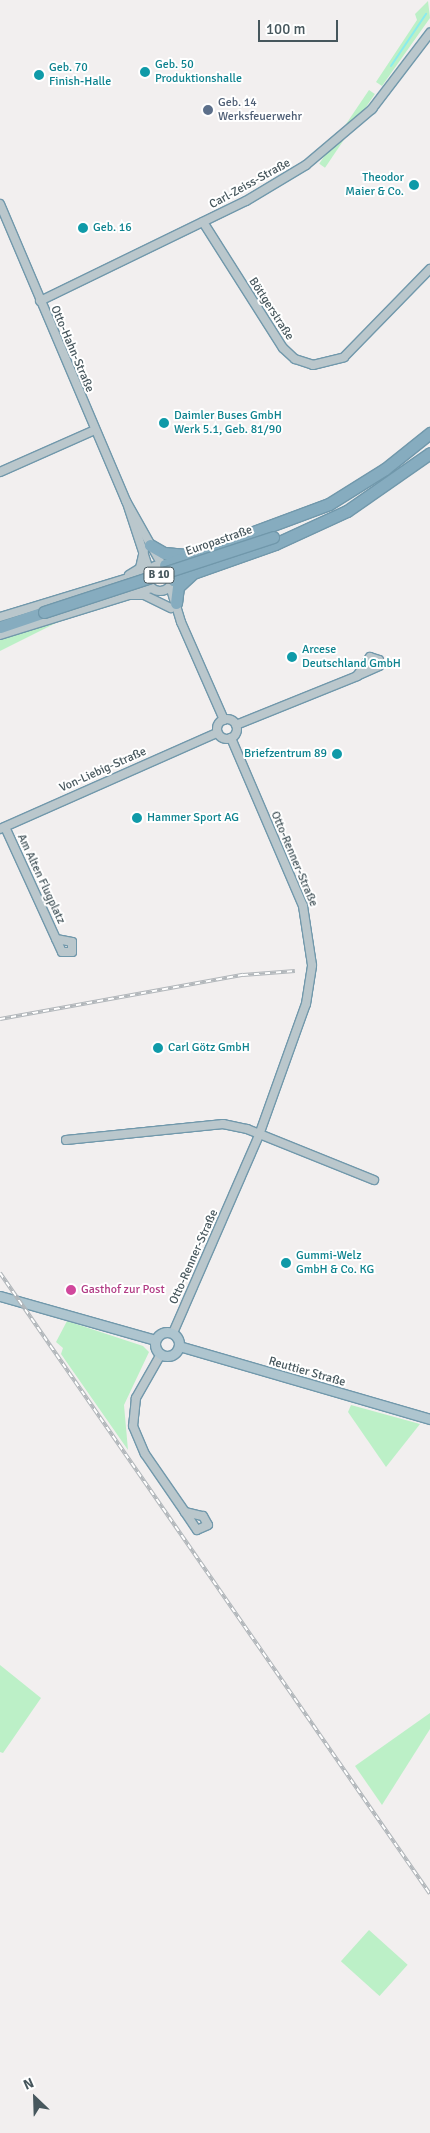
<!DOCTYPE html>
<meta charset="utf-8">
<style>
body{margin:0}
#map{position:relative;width:430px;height:2133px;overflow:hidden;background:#f2efef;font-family:Signika,sans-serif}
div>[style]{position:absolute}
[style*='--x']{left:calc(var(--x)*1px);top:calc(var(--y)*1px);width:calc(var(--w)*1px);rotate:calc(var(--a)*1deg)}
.green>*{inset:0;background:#bcf0c7;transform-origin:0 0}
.stream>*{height:2px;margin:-1px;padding:0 1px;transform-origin:1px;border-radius:1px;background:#89ecee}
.roads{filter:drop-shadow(1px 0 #7198ab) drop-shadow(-1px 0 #7198ab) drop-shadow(0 1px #7198ab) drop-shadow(0 -1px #7198ab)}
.minor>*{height:8px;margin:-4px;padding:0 4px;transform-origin:4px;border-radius:4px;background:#bac7cc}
.minor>.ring{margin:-4px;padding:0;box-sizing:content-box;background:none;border:8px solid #bac7cc;border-radius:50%}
.major>*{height:9px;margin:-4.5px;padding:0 4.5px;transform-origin:4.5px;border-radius:4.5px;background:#aec5cf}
.major>.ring{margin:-4.5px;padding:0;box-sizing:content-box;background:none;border:9px solid #aec5cf;border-radius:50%}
.highway>*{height:11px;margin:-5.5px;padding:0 5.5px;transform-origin:5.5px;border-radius:5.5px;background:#86acbf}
.rail>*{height:4px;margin-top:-2px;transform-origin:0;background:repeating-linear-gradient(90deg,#fff 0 5.5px,#b1b6ba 0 11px);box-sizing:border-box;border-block:1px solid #b1b6ba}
.bridges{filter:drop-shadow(1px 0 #7198ab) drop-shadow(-1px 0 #7198ab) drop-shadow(0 1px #7198ab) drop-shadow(0 -1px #7198ab)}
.highway-bridge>*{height:11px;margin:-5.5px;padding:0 5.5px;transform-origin:5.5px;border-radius:5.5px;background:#86acbf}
.dots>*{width:14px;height:14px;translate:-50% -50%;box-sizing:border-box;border:2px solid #fff;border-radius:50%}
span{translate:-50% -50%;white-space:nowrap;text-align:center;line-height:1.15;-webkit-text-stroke:4px #fff;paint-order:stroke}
.shield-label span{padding:1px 4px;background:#fff;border:1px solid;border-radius:4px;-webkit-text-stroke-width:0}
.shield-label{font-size:11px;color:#47575d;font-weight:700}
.culture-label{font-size:12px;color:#0d838f}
.left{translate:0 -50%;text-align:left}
.right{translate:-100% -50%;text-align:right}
.service-label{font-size:12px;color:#4e5e75}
.street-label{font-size:12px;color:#47575d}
.hotel-label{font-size:12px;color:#b23c85}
.north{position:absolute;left:10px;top:2073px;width:50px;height:50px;-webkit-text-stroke:4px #fff;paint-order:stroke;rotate:336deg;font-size:14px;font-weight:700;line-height:20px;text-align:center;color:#47575d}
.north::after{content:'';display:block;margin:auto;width:18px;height:22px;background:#47575d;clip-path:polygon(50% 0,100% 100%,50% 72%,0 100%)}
.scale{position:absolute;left:258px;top:20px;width:80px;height:22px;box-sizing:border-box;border:2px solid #47575d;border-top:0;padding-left:6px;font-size:15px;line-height:18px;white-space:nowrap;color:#47575d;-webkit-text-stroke:4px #fff;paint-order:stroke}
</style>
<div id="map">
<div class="green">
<i style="clip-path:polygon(428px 1px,430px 18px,382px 86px,376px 82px,417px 20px,415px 14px)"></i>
<i style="left:369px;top:90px;width:7px;height:89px;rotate:34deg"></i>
<i style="clip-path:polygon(59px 619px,60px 621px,0 651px,0 638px)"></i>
<i style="clip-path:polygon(67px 1321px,143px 1346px,149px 1352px,124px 1405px,128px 1450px,61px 1354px,63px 1348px,56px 1342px)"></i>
<i style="clip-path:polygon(351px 1405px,420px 1424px,386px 1467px,348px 1412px)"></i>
<i style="clip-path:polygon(0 1665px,41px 1698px,3px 1753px,0 1752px)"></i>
<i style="clip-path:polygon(430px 1713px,430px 1729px,382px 1805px,355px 1766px)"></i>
<i style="left:369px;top:1930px;width:52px;height:42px;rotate:42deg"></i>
</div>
<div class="stream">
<i style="--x:391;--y:66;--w:63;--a:-56.1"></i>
</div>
<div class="roads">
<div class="minor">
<i style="--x:0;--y:204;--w:323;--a:67"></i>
<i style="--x:126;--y:501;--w:73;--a:60.6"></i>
<i style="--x:203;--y:222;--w:149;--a:57.6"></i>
<i style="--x:283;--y:348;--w:16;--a:43"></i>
<i style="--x:295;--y:359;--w:19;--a:18"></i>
<i style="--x:313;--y:365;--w:32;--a:-14"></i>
<i style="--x:344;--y:357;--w:123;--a:-45.7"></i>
<i style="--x:40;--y:301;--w:229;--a:-25.9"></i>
<i style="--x:246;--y:201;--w:70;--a:-31"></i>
<i style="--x:306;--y:165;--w:87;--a:-40.3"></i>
<i style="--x:372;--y:109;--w:96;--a:-52.7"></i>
<i style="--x:0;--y:472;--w:104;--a:-23.9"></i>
<i style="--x:127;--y:503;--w:71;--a:71.8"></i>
<i class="ring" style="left:147px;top:565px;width:18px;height:18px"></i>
<i style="--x:129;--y:575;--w:13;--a:-32"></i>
<i style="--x:140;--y:568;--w:17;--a:-77"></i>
<i style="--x:170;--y:586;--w:38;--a:73"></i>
<i style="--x:181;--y:622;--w:107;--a:66.3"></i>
<i style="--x:129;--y:595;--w:15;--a:0"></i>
<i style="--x:144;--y:595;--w:30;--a:26"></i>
<i style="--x:0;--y:617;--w:155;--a:-16.9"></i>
<i style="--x:0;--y:635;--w:159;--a:-17.2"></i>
<i class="ring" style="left:217px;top:719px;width:12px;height:12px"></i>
<i style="--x:236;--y:725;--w:131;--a:-22"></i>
<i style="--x:357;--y:676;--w:23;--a:-56"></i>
<i style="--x:370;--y:657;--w:9;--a:18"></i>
<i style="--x:379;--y:660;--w:6;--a:90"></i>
<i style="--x:379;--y:666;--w:24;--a:156"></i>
<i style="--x:5;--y:827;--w:137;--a:65.5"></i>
<i style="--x:62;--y:952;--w:10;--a:0"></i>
<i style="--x:72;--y:952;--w:10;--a:-90"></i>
<i style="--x:72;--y:942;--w:16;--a:-169"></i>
<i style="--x:0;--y:829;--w:237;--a:-23.9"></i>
<i style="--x:66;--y:1140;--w:158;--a:-5.8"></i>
<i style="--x:223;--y:1124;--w:25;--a:12"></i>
<i style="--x:247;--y:1129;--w:137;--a:21.9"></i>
<i style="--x:173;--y:1333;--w:216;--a:-66.5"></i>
<i style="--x:259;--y:1135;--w:139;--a:-70.3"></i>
<i style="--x:306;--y:1004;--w:39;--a:-81"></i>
<i style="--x:312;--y:965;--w:60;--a:-98.7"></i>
<i style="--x:303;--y:906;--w:183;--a:-113.2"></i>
<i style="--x:161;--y:1354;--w:51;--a:119.6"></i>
<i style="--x:136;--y:1398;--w:28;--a:96"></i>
<i style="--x:133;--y:1426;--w:30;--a:67"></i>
<i style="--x:145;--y:1454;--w:70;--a:55.4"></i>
<i style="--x:185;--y:1512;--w:18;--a:13"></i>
<i style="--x:203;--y:1516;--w:10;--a:61"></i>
<i style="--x:208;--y:1525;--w:12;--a:156"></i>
<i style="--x:197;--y:1530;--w:22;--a:-124"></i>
</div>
<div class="major">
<i style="--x:0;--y:1296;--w:161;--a:15.8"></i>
<i class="ring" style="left:155px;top:1332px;width:15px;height:15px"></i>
<i style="--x:179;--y:1346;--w:261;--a:16.2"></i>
</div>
<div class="highway">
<i style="--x:150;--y:545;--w:16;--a:30"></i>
<i style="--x:164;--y:553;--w:23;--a:5"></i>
<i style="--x:165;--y:565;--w:175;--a:-20.4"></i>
<i style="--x:329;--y:504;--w:66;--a:-32"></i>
<i style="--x:385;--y:469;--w:58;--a:-38.7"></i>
<i style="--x:173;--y:580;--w:108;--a:-19.4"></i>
<i style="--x:275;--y:544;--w:79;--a:-24.6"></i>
<i style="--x:347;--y:511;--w:101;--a:-34.9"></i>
<i style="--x:176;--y:603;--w:16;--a:-83"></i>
<i style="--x:178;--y:587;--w:18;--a:-43"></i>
<i style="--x:0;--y:627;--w:46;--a:-18.8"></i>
</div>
</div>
<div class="rail">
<i style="--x:0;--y:1019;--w:247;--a:-10.3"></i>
<i style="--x:243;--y:975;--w:52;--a:-4.4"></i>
<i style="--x:0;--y:1273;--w:755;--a:55.3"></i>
</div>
<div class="bridges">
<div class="highway-bridge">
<i style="--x:44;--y:612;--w:241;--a:-18.1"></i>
</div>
</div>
<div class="dots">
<i style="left:145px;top:72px;background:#0f9aa8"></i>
<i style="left:39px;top:75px;background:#0f9aa8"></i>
<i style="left:208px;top:110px;background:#5c6f8a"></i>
<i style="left:414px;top:185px;background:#0f9aa8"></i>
<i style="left:83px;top:228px;background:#0f9aa8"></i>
<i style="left:164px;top:423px;background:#0f9aa8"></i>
<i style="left:292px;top:657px;background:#0f9aa8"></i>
<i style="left:337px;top:754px;background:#0f9aa8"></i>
<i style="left:137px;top:818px;background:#0f9aa8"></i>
<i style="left:158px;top:1048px;background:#0f9aa8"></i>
<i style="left:286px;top:1263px;background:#0f9aa8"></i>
<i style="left:71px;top:1290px;background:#d1479c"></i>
</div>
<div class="shield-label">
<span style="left:159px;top:575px">B 10</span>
</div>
<div class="culture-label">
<span class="left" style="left:155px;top:72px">Geb. 50<br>Produktionshalle</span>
<span class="left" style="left:49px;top:75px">Geb. 70<br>Finish-Halle</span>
<span class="right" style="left:404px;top:185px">Theodor<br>Maier &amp; Co.</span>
<span class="left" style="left:93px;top:228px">Geb. 16</span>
<span class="left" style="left:174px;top:423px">Daimler Buses GmbH<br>Werk 5.1, Geb. 81/90</span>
<span class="left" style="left:302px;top:657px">Arcese<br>Deutschland GmbH</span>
<span class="right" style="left:327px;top:754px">Briefzentrum 89</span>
<span class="left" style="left:147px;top:818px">Hammer Sport AG</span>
<span class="left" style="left:168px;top:1048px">Carl Götz GmbH</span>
<span class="left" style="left:296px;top:1263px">Gummi-Welz<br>GmbH &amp; Co. KG</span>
</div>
<div class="service-label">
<span class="left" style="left:218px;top:110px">Geb. 14<br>Werksfeuerwehr</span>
</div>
<div class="street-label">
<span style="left:250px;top:184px;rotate:-29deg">Carl-Zeiss-Straße</span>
<span style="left:271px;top:309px;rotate:57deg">Böttgerstraße</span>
<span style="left:72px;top:349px;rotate:67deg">Otto-Hahn-Straße</span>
<span style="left:219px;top:541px;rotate:-19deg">Europastraße</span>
<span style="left:103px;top:770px;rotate:-24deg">Von-Liebig-Straße</span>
<span style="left:294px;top:859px;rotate:67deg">Otto-Renner-Straße</span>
<span style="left:41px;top:879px;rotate:65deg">Am Alten Flugplatz</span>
<span style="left:194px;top:1257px;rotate:-66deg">Otto-Renner-Straße</span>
<span style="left:307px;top:1372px;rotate:16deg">Reuttier Straße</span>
</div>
<div class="hotel-label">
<span class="left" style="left:81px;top:1290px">Gasthof zur Post</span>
</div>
<div class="north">N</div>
<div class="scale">100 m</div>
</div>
